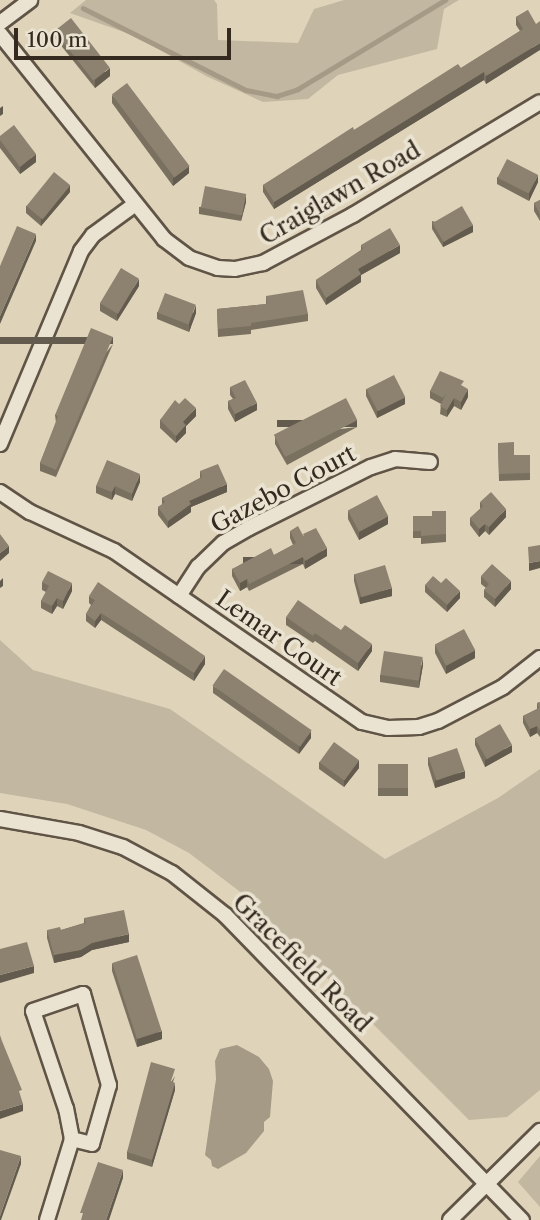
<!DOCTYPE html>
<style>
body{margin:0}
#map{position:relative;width:540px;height:1220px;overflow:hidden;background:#dfd4ba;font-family:"Libre Caslon Text",serif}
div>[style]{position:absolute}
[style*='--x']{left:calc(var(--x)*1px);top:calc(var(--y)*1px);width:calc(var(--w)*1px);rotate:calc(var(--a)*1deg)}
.green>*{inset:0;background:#c2b7a0}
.water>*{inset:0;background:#a59a85}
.stream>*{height:4.5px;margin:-2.25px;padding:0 2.25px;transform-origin:2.25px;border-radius:2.25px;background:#a59a85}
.roads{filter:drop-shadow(2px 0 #605446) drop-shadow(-2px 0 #605446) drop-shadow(0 2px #605446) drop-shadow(0 -2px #605446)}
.minor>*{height:14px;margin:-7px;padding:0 7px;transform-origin:7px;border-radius:7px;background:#eae3d2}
.wall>*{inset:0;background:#797060;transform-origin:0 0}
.shaded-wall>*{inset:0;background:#635b4e;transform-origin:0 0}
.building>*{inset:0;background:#8d8270;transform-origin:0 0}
span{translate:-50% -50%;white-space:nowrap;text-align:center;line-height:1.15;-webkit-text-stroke:7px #eae3d2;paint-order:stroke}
.street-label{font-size:24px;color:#352a1f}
.scale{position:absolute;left:14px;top:28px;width:217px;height:32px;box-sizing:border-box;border:4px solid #352a1f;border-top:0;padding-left:9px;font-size:21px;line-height:24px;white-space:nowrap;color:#352a1f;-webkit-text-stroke:5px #eae3d2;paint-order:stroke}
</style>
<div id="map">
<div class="green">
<i style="clip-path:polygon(86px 0,214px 0,217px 4px,218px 40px,298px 43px,314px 9px,344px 0,459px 0,444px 9px,437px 49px,338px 75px,308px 99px,263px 102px,206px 76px,135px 36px,70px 13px)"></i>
<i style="clip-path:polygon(0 640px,33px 670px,170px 709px,385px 859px,498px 798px,540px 769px,540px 1090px,507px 1117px,469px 1120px,243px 894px,189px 853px,146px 830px,67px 804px,0 793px)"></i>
<i style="clip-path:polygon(540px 1156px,540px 1207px,518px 1182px)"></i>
</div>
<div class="water">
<i style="clip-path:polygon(237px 1045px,259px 1057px,269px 1069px,273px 1081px,270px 1117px,264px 1122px,264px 1131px,246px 1153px,218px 1169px,212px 1166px,211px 1160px,205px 1155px,216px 1079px,215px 1061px,220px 1049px)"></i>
</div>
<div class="stream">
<i style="--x:83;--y:8;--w:182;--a:26.7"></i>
<i style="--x:246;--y:90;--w:32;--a:11"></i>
<i style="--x:277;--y:96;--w:22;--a:-18"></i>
<i style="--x:298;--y:89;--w:172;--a:-31.2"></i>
</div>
<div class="roads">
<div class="minor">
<i style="--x:0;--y:23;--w:38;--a:-37"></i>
<i style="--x:0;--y:34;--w:263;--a:51.3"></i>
<i style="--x:164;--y:239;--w:31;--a:37"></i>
<i style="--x:189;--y:258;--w:31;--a:19"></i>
<i style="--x:218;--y:268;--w:17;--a:3"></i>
<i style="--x:235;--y:269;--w:29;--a:-12"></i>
<i style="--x:263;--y:263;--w:102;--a:-28.1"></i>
<i style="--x:353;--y:215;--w:218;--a:-31.1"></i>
<i style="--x:0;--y:444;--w:209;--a:-67.2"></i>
<i style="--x:81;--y:251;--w:20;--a:-53"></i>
<i style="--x:93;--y:235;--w:51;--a:-36.2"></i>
<i style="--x:0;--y:492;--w:36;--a:34"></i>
<i style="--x:30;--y:512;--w:93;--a:24.9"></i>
<i style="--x:114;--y:551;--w:301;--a:34.6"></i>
<i style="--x:362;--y:722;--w:27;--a:13"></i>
<i style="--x:388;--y:728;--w:31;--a:-2"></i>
<i style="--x:419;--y:727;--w:20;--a:-18"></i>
<i style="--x:438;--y:721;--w:73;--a:-27.6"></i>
<i style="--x:503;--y:687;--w:47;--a:-38.1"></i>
<i style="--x:179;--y:596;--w:35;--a:-57"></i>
<i style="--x:198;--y:567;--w:35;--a:-44"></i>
<i style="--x:223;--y:543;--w:30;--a:-30"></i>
<i style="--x:249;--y:528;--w:136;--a:-26.6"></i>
<i style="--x:371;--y:467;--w:25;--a:-18"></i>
<i style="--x:395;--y:459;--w:35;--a:5"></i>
<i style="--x:0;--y:819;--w:80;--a:10"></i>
<i style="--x:79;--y:833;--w:46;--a:17.7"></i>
<i style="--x:123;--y:847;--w:55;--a:28"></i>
<i style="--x:172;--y:873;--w:68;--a:38.4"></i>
<i style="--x:225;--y:915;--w:426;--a:45.8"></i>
<i style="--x:47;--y:1220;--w:85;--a:-72.8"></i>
<i style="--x:72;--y:1139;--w:31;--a:-101"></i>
<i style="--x:66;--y:1109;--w:103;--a:-108.6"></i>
<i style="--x:33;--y:1011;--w:53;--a:-18.8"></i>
<i style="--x:83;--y:994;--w:95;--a:74.1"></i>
<i style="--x:109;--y:1085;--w:61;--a:106.1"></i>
<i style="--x:92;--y:1144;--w:21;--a:-166"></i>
<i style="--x:450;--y:1220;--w:127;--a:-44.7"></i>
</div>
</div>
<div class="wall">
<i style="clip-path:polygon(528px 10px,533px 54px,486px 84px,484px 80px,274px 209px,263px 192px,263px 185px,354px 130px,461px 68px,520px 31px,516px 25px,516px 17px)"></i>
<i style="clip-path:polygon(55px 31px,110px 76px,95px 88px,55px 38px)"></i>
<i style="clip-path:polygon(112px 95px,189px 173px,173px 186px,112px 103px)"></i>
<i style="clip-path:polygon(0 136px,36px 162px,20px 174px,0 148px)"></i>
<i style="clip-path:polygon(497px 177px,538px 182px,529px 201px,497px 184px)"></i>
<i style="clip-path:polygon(70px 192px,41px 226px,26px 213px,26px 206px)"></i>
<i style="clip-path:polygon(540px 200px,540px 221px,534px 211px,534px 203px)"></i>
<i style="clip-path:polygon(246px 202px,241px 221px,199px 214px,199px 207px)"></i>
<i style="clip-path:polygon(432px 221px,473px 232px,443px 247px,432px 229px)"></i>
<i style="clip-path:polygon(361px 245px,400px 253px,361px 275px,361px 282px,326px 305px,316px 288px,316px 280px,361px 250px)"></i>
<i style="clip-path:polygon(139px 286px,117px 321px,100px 311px,100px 303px)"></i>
<i style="clip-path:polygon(266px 296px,308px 314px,308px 321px,251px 330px,251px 334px,218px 337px,217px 309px,266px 304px)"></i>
<i style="clip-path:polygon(157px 312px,196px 313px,189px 332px,157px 319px)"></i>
<i style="clip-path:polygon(113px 344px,56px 477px,40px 471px,40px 463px,56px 423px,55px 415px)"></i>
<i style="clip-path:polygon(230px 387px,257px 410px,235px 422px,228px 409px,228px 401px,233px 399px,230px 395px)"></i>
<i style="clip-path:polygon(464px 387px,468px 397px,461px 410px,454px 406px,447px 417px,440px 414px,441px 404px,430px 398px,430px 391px)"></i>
<i style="clip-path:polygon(366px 389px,405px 404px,377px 418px,366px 396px)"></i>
<i style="clip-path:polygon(179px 404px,196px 416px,186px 426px,186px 433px,176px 443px,160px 428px,160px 420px)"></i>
<i style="clip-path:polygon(357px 427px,287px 465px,275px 444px,275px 437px)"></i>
<i style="clip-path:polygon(498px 443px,514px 455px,530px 455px,530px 480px,499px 481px)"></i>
<i style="clip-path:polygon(200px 471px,227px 492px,191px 507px,191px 512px,168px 528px,158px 515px,158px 507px,162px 505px,162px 498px,200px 478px)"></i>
<i style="clip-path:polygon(140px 482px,132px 501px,115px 494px,112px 500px,96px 493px,96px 486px)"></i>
<i style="clip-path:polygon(480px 502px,506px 517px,489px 535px,485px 531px,479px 537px,470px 525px,470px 518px,480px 509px)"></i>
<i style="clip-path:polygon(348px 511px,388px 524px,359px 540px,348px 519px)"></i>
<i style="clip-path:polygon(446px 511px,446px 542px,421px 544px,421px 538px,413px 538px,413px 516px,432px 516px)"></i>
<i style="clip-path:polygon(290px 531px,303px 536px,327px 556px,305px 569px,303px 564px,249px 591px,247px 587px,240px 591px,232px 576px,232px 569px,274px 555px,293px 545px,290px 538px)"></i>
<i style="clip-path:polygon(354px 574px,392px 596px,360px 604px,354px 581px)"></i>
<i style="clip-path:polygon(481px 576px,511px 589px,495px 607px,484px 597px,484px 590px,486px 588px,481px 584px)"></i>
<i style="clip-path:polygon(42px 582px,72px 591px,63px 609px,57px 606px,52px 614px,41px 608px,41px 601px,46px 592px,42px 590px)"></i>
<i style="clip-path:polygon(441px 583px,460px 598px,447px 612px,425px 592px,425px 585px)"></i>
<i style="clip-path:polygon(89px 596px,205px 664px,194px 681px,101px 620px,95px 628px,86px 621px,86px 614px,91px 605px,89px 603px)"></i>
<i style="clip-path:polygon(286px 617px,372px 651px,358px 671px,315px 641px,313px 643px,286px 625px)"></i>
<i style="clip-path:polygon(435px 645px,475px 658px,446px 674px,435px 653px)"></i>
<i style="clip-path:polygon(423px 665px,419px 688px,380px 682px,380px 675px)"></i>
<i style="clip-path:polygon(213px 686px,311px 738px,299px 754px,213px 693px)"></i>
<i style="clip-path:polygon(540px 702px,540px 737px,537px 733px,530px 737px,523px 723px,523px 716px,537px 709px,537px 703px)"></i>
<i style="clip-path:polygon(475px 738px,512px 752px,485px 767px,475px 745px)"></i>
<i style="clip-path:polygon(428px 757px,465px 778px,435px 788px,428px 765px)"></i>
<i style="clip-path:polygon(319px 762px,359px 768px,344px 787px,319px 769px)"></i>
<i style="left:378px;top:764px;width:30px;height:32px"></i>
<i style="clip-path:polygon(84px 918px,129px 942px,92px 950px,81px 957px,54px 963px,47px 938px,47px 930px,61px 930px,84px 923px)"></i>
<i style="clip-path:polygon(112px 963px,162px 1039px,137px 1047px,112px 971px)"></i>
<i style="clip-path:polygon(175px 1076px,173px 1082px,175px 1090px,152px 1167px,127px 1159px,127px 1152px)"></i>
</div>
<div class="shaded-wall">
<i style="clip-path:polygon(540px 43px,540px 50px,486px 84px,486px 76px)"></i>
<i style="clip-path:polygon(110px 68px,110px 76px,95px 88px,95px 80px)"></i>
<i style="clip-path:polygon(484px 72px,484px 80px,274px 209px,274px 202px)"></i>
<i style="clip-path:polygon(3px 106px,3px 114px,0 116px,0 108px)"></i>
<i style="clip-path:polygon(36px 154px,36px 162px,20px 174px,20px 167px)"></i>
<i style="clip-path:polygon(189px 166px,189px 173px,173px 186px,173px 178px)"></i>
<i style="clip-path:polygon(538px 175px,538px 182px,529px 201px,529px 193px)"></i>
<i style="clip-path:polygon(70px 185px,70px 192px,41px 226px,41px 219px)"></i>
<i style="clip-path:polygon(246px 194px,246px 202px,241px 221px,241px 214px)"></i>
<i style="clip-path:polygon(473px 225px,473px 232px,443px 247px,443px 239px)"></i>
<i style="clip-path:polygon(36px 234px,36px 241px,0 324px,0 316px)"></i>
<i style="clip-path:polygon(400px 245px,400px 253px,361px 275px,361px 282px,326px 305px,326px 298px,358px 269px)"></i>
<i style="clip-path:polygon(139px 279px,139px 286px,117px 321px,117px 314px)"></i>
<i style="clip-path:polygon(196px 305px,196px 313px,189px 332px,189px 324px)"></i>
<i style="left:113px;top:337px;width:7px;height:145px;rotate:90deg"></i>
<i style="clip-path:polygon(468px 389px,468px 397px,461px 410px,461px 402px)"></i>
<i style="clip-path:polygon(405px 397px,405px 404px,377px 418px,377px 410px)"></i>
<i style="clip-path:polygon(454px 398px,454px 406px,447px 417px,447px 410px)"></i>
<i style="clip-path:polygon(257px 403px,257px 410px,235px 422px,235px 414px)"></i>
<i style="clip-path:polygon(196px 408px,196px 416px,186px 426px,186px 433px,176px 443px,176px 436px,183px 422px)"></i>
<i style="left:357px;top:420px;width:7px;height:80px;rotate:90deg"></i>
<i style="clip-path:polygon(140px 474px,140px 482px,132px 501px,132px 494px)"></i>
<i style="clip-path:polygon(227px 484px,227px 492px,191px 507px,191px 512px,168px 528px,168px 521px,189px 501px)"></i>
<i style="clip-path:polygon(115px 486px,115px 494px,112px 500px,112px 492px)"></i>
<i style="clip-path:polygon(506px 509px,506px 517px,489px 535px,489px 527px)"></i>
<i style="clip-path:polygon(388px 516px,388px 524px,359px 540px,359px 532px)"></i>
<i style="clip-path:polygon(485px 524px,485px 531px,479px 537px,479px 529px)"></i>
<i style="clip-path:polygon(9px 546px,9px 553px,0 561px,0 553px)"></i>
<i style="clip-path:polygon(327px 548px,327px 556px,305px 569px,305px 561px)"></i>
<i style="left:303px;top:557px;width:7px;height:60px;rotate:90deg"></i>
<i style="clip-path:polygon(540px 561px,540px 568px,529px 571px,529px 563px)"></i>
<i style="clip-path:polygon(3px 578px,3px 586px,0 588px,0 581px)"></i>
<i style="clip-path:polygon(247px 579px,247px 587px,240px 591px,240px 583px)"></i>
<i style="clip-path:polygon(511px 581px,511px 589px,495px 607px,495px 599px)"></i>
<i style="clip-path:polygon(72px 583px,72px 591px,63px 609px,63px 601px)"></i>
<i style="clip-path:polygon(392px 588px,392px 596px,360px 604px,360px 597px)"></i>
<i style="clip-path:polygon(460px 591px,460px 598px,447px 612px,447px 605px)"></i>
<i style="clip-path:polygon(57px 598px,57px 606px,52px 614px,52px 606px)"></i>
<i style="clip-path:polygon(101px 613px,101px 620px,95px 628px,95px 621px)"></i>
<i style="clip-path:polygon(372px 644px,372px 651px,358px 671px,358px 663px)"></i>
<i style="clip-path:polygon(475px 650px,475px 658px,446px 674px,446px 666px)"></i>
<i style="clip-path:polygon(205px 656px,205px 664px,194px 681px,194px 673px)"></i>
<i style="clip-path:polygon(423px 657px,423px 665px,419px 688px,419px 681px)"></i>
<i style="clip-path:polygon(537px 726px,537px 733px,530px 737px,530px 729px)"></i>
<i style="clip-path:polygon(311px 731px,311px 738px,299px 754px,299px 747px)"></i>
<i style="clip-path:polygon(512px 745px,512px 752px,485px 767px,485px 760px)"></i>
<i style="clip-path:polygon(359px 760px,359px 768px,344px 787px,344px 780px)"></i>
<i style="clip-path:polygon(465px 771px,465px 778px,435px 788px,435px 780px)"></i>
<i style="clip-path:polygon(129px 934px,129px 942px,92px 950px,81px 957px,54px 963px,54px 955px,92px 943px)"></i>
<i style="clip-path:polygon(34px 966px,34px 973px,0 983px,0 975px)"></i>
<i style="clip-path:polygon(162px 1031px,162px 1039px,137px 1047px,137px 1039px)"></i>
<i style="clip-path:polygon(175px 1083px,175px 1090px,152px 1167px,152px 1160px)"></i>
<i style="clip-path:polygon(23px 1104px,23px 1111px,0 1119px,0 1111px)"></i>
<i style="clip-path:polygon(21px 1156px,21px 1164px,1px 1220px,0 1220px,0 1216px)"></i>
<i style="clip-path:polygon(123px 1170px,123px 1178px,109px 1220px,106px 1220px)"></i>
</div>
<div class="building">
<i style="clip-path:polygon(528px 10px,536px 24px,540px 21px,540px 43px,486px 76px,484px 72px,274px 202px,263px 185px,353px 127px,354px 130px,458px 64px,461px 68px,523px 29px,516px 17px)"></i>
<i style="left:71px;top:18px;width:63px;height:21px;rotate:52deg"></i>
<i style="left:127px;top:83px;width:104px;height:19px;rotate:53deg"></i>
<i style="clip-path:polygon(14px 125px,36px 154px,20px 167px,0 140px,0 136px)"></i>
<i style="left:507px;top:159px;width:35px;height:21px;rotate:27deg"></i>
<i style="left:54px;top:172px;width:21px;height:44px;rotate:39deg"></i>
<i style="left:205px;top:186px;width:42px;height:22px;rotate:11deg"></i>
<i style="clip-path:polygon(540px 200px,540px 214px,534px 203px)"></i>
<i style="left:462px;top:206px;width:22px;height:34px;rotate:60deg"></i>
<i style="clip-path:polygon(17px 226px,36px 234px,0 316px,0 266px)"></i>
<i style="clip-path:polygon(390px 228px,400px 245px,358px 269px,361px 274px,326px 298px,316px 280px,363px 249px,361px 245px)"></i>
<i style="left:121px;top:268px;width:21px;height:41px;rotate:31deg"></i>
<i style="clip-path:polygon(303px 290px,308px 314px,251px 323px,251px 326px,218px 329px,217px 309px,267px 304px,266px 296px)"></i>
<i style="left:165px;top:293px;width:33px;height:21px;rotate:21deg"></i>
<i style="clip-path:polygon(91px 328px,113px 337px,56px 470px,40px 463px,58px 416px,55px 415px)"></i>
<i style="clip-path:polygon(440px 371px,464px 381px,461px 385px,468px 389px,461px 402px,454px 398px,447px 410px,440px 406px,446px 394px,443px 398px,430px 391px)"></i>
<i style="left:394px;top:375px;width:25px;height:31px;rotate:63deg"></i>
<i style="clip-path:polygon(245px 380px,257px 403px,235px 414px,228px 401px,236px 398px,230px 387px)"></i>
<i style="clip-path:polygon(185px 398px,196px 408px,183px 422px,186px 425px,176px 436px,160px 420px,175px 400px,179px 404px)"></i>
<i style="left:346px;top:398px;width:25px;height:81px;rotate:63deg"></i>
<i style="clip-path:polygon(514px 442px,514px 455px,530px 455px,530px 473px,499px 474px,498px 443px)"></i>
<i style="clip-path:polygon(107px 460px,140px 474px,132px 494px,115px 486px,112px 492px,96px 486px)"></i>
<i style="clip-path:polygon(218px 464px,227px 484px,189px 501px,191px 504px,168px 521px,158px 507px,165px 502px,162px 498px,202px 477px,200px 471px)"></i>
<i style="clip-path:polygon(491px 492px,506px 509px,489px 527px,485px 524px,479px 529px,470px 518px,483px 506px,480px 502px)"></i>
<i style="left:377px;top:495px;width:24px;height:33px;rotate:62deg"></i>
<i style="clip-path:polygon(432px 511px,446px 511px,446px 534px,421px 536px,421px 531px,413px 531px,413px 516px,432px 516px)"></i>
<i style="clip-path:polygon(298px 526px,305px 539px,303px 534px,316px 528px,327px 548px,305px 561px,303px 557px,249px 584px,247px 579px,240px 583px,232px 569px,271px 548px,274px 555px,296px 543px,290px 531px)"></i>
<i style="clip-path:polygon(0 534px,9px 546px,0 553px)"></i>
<i style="clip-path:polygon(540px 545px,540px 561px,529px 563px,528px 547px)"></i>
<i style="clip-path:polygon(492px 564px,511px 581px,495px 599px,484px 590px,489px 584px,481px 576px)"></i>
<i style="left:385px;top:565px;width:24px;height:32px;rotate:73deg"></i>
<i style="clip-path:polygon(48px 571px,72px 583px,63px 601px,57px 598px,52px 606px,41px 601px,49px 586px,42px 582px)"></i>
<i style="clip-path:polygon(433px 576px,441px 583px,446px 578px,460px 591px,447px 605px,425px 585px)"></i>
<i style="clip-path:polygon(98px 582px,205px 656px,194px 673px,101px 613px,95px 621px,86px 614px,95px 600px,89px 596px)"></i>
<i style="clip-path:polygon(298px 600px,341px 630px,345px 625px,372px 644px,358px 663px,315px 633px,313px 636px,286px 617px)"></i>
<i style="left:464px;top:629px;width:24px;height:33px;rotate:62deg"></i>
<i style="left:384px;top:651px;width:39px;height:24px;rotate:9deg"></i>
<i style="left:224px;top:669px;width:107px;height:20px;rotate:35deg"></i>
<i style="clip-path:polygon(540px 702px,540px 730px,537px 726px,530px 729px,523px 716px,539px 708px,537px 703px)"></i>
<i style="left:500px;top:724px;width:24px;height:29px;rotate:60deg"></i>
<i style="left:334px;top:742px;width:31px;height:25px;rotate:36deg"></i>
<i style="left:457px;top:748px;width:24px;height:30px;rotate:71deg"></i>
<i style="left:378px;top:764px;width:30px;height:24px"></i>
<i style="clip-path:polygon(124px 910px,129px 934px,92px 943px,81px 950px,54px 955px,47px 930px,60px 927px,61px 930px,86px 923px,84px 918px)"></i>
<i style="clip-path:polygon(27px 942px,34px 966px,0 975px,0 949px)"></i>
<i style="left:137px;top:955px;width:80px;height:26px;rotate:72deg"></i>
<i style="clip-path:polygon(0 1035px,2px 1041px,22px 1090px,19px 1091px,23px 1104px,0 1111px)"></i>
<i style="clip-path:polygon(151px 1062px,175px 1069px,171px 1081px,175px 1083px,152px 1160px,127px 1152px)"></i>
<i style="clip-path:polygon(0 1150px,21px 1156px,0 1216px)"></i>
<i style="clip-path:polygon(98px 1162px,123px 1170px,106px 1220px,81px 1220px,83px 1213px,80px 1213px)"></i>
</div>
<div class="street-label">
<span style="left:340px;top:193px;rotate:-30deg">Craiglawn Road</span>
<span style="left:283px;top:489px;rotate:-28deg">Gazebo Court</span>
<span style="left:279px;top:638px;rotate:35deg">Lemar Court</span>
<span style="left:302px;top:963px;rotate:45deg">Gracefield Road</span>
</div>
<div class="scale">100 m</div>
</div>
